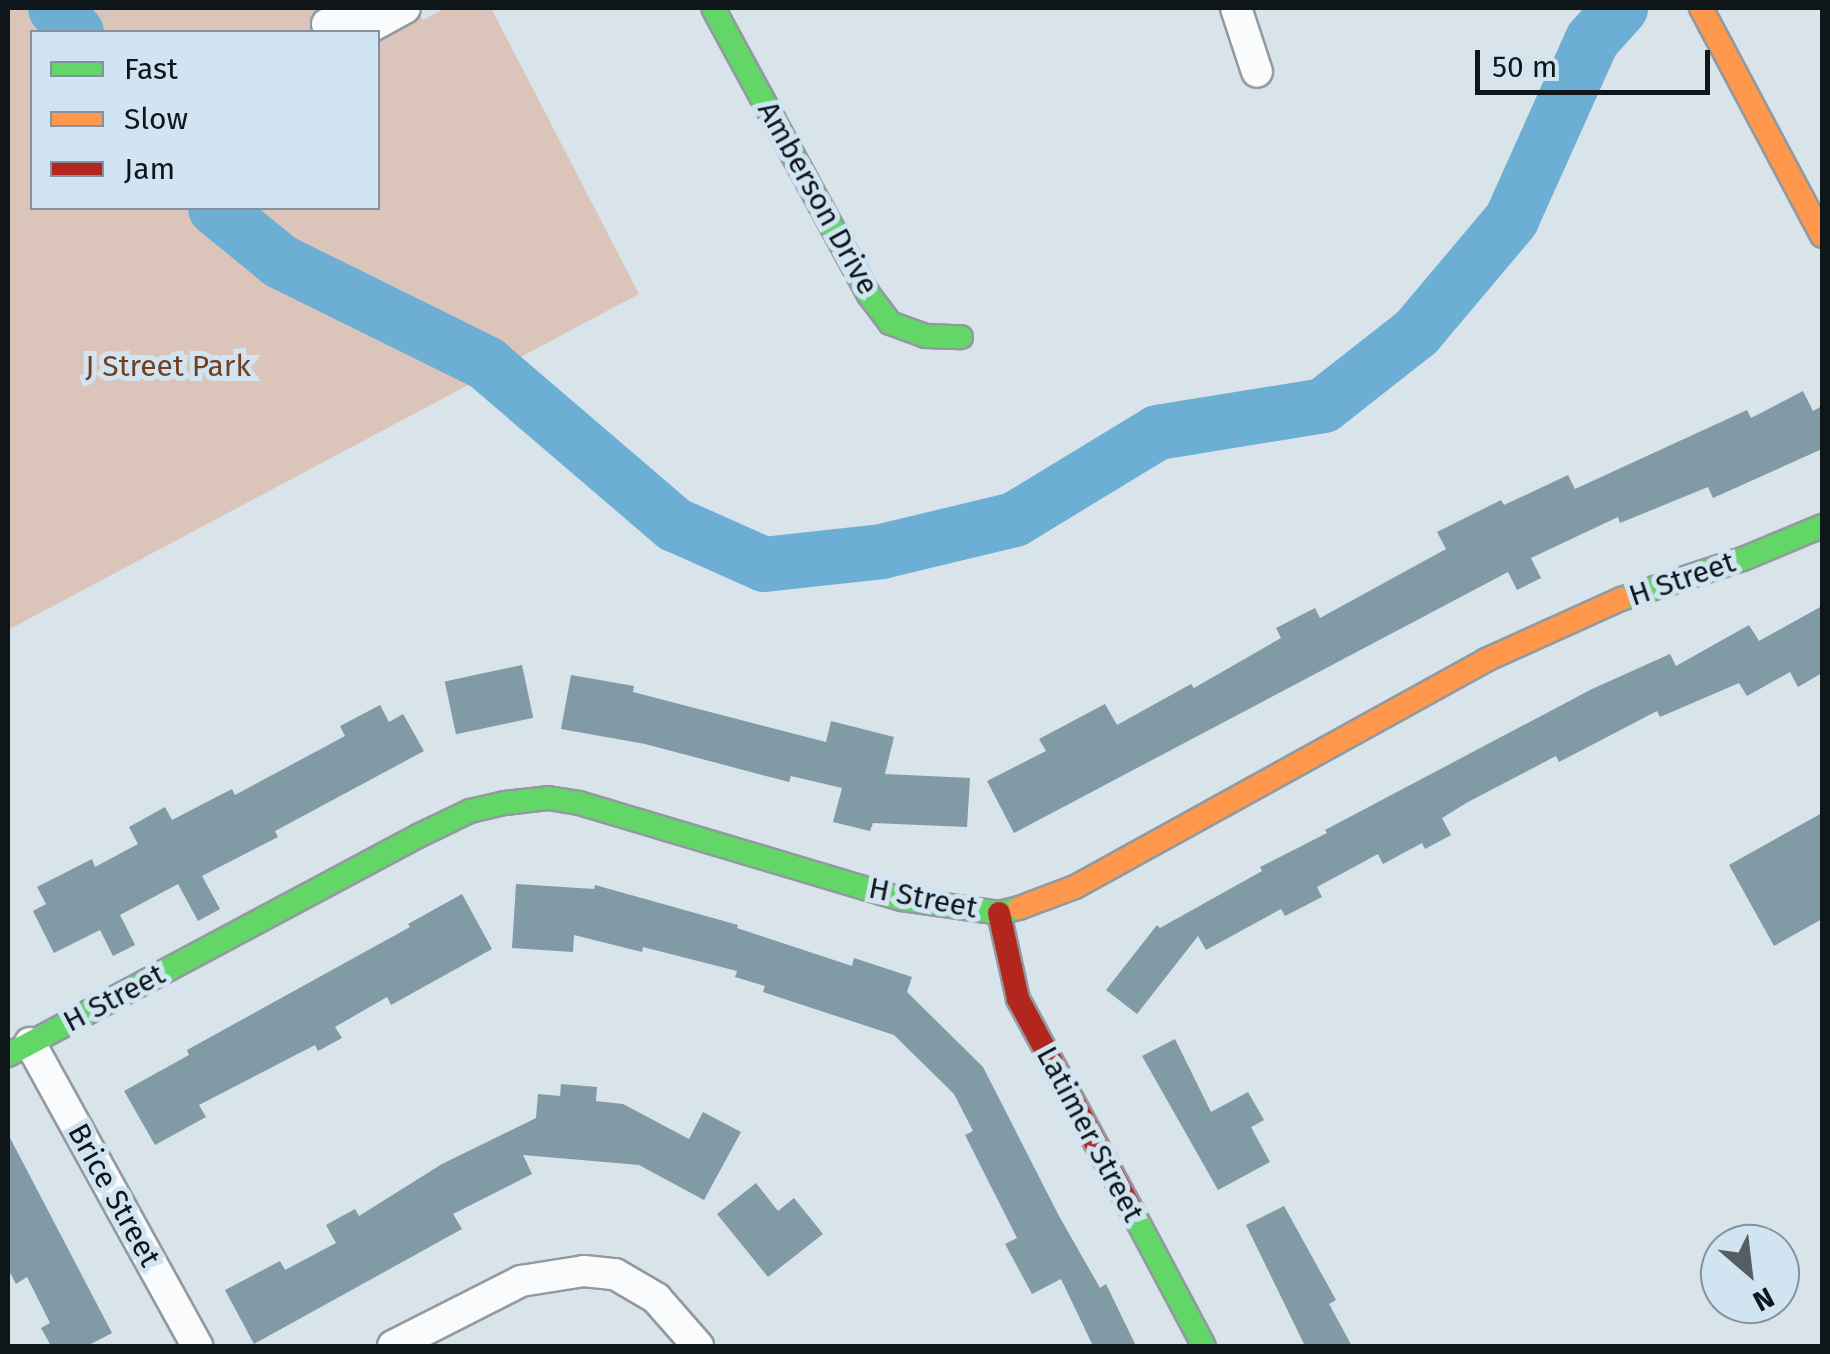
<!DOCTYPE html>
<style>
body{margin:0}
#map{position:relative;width:1830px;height:1354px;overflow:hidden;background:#d8e3ea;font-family:"Fira Sans",sans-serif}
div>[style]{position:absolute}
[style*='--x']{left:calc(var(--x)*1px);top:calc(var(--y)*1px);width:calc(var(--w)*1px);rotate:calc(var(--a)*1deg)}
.green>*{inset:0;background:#dbc5ba}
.river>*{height:55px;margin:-27.5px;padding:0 27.5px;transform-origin:27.5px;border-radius:27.5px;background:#6daed4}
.building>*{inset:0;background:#809aa6;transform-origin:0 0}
.roads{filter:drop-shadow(2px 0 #929a9f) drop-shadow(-2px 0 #929a9f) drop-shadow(0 2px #929a9f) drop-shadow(0 -2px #929a9f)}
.street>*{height:30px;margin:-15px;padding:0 15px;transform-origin:15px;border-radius:15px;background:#f9fbfc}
.fast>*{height:22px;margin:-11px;padding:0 11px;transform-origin:11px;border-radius:11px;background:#63d668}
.slow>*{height:22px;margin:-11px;padding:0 11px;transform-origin:11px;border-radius:11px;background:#ff974d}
.jam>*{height:22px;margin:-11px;padding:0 11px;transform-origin:11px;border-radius:11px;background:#b3261e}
span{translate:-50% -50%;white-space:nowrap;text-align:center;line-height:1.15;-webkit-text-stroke:10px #d0e4f2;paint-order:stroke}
.street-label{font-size:30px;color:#0f161a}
.park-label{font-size:30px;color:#733f1e}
.frame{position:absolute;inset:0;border:10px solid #0f161a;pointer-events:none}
.legend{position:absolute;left:30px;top:30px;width:350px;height:180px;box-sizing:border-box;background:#d0e4f2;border:2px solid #83929c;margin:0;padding:12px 18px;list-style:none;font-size:30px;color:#0f161a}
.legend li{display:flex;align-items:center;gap:20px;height:50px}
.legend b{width:50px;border:2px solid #83929c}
.north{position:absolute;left:1700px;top:1224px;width:100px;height:100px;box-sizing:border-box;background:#d0e4f2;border:2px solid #83929c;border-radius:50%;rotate:152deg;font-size:28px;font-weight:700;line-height:40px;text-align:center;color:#0f161a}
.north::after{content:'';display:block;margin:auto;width:35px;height:45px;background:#555e63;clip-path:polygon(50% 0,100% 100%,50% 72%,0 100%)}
.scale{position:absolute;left:1475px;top:50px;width:235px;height:45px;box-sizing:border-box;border:5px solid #0f161a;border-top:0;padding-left:12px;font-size:30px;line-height:35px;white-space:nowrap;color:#0f161a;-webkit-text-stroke:8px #d0e4f2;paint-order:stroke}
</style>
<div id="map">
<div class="green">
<i style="clip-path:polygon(evenodd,8px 8px,414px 8px,423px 20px,445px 8px,491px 8px,639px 294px,8px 630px,8px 8px,32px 32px,378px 32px,378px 208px,32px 208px,32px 32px)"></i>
</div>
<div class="river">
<i style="--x:55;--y:8;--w:32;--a:49"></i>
<i style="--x:215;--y:208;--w:84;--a:39.2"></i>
<i style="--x:280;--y:261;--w:230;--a:26.3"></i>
<i style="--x:486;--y:363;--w:248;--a:40.6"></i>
<i style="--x:674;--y:524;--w:98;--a:24"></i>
<i style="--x:764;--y:564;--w:118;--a:-6.3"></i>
<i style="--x:881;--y:551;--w:137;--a:-13.5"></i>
<i style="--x:1014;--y:519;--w:167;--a:-31.3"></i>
<i style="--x:1157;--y:432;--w:168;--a:-9.2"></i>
<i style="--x:1323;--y:405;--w:118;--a:-38.1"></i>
<i style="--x:1416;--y:332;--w:148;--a:-49.9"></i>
<i style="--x:1511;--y:219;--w:197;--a:-65.8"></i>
<i style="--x:1592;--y:39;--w:42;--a:-47.9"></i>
</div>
<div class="building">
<i style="clip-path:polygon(1803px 391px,1813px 411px,1822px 406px,1822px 449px,1713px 498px,1708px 487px,1620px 523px,1618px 517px,1531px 558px,1541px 578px,1517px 590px,1508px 572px,1014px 833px,987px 781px,1046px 751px,1039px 739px,1105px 704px,1117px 725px,1191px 684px,1194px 688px,1281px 638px,1276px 628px,1315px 608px,1320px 618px,1446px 549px,1437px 532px,1501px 500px,1504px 505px,1568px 475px,1575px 489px,1747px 410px,1751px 418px)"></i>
<i style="clip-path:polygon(1822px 606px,1822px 673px,1798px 687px,1790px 672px,1747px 696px,1739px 683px,1660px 717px,1657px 711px,1559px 762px,1556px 756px,1468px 802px,1442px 818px,1451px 835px,1425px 849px,1422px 843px,1383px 864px,1378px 854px,1317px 887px,1322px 897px,1285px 916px,1281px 909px,1206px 950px,1198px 936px,1137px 1014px,1106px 990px,1157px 925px,1160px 928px,1262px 871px,1260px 867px,1327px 833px,1325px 830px,1592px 689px,1670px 654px,1676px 666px,1749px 625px,1759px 641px)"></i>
<i style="left:522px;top:665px;width:54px;height:79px;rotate:78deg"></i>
<i style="clip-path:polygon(571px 675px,634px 686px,633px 692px,826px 742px,831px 721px,894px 737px,885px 774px,970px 778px,967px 827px,873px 823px,870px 831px,833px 822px,842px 788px,791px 776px,789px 782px,645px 744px,561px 729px)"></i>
<i style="clip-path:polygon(380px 705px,389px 722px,403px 714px,424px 751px,275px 831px,278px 837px,202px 876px,220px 909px,198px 921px,178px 884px,120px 915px,135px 945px,113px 956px,100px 930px,54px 953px,33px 911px,46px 904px,37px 887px,92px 859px,95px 867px,138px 844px,129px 827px,165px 807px,172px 820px,232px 789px,235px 795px,345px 736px,340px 726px)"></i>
<i style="clip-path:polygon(1822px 813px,1822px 919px,1774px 946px,1729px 865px)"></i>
<i style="clip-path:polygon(516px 884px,594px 889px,595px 885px,738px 925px,737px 928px,852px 966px,854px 958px,912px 977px,907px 992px,983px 1067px,1059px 1216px,1100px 1288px,1106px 1284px,1136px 1346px,1093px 1346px,1061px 1279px,1032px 1294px,1005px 1244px,1017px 1238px,965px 1135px,973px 1131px,954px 1094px,894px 1035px,763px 992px,765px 986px,735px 977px,737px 971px,643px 947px,642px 952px,574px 935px,573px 952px,512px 948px)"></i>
<i style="clip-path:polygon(462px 894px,492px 949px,391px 1005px,387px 997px,335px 1027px,342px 1038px,318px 1051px,315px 1045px,199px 1105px,206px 1117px,155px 1145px,124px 1091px,189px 1055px,187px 1050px,410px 927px,408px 924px)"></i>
<i style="clip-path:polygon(1175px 1039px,1211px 1112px,1248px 1092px,1264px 1120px,1251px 1127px,1270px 1162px,1218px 1190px,1142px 1056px)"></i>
<i style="clip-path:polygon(561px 1084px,597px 1087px,596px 1101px,623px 1104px,689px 1139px,703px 1112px,741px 1132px,704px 1200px,639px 1165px,523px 1155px,532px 1174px,453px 1214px,462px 1229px,254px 1344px,225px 1290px,280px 1261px,285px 1270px,336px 1243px,326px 1225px,355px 1209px,359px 1216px,442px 1164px,536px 1118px,538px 1094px,560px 1096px)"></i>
<i style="clip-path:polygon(8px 1134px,112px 1333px,87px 1346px,51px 1346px,41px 1328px,50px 1323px,27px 1277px,16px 1284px,8px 1269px)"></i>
<i style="clip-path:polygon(756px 1183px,778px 1211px,794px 1198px,823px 1234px,768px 1277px,717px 1214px)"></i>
<i style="clip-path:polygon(1284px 1206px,1336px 1300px,1329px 1304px,1352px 1346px,1305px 1346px,1246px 1225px)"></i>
</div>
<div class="roads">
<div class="street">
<i style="--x:1236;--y:8;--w:67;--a:71.8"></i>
<i style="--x:327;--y:24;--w:35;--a:-27"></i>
<i style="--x:361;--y:32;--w:50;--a:-28.6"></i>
<i style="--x:30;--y:1043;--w:346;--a:61.1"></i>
<i style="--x:393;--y:1346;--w:144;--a:-26.9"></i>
<i style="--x:521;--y:1281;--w:64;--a:-9"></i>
<i style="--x:584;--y:1271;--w:31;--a:6"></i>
<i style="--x:615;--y:1274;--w:48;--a:30.3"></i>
<i style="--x:656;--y:1298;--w:64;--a:48.8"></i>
</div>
<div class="fast">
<i style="--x:713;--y:8;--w:327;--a:61.5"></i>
<i style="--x:869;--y:295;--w:35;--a:53"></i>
<i style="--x:890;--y:323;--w:37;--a:20"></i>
<i style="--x:925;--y:336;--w:36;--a:2"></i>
<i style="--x:1621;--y:599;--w:128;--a:-18.2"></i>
<i style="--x:1743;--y:559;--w:86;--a:-22.7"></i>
<i style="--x:8;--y:1055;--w:465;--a:-28.1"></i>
<i style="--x:418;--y:836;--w:58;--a:-25.7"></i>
<i style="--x:470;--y:811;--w:36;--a:-13"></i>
<i style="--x:505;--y:803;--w:43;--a:-6.6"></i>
<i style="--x:548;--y:798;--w:31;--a:9"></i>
<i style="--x:579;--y:803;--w:337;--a:16.6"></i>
<i style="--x:902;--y:899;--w:98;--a:8.2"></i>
<i style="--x:999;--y:913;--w:21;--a:-14"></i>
<i style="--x:1130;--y:1207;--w:157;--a:62"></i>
</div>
<div class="slow">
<i style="--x:1701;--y:8;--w:258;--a:62"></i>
<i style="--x:1019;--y:908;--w:60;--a:-20.6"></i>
<i style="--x:1075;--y:887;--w:470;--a:-28.9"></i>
<i style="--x:1486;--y:660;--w:148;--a:-24.3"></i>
</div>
<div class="jam">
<i style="--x:999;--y:913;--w:88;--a:77.5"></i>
<i style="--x:1018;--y:999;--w:236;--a:61.7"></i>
</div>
</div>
<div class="street-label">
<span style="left:818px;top:198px;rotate:61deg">Amberson Drive</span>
<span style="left:1682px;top:579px;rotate:-19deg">H Street</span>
<span style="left:923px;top:898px;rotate:11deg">H Street</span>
<span style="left:114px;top:998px;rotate:-28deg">H Street</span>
<span style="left:1090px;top:1134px;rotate:62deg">Latimer Street</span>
<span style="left:114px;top:1195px;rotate:61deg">Brice Street</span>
</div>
<div class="park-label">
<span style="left:168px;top:366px">J Street Park</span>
</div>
<div class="frame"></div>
<ul class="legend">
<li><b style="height:12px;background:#63d668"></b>Fast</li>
<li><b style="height:12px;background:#ff974d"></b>Slow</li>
<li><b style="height:12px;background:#b3261e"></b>Jam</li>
</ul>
<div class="north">N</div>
<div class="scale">50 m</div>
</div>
